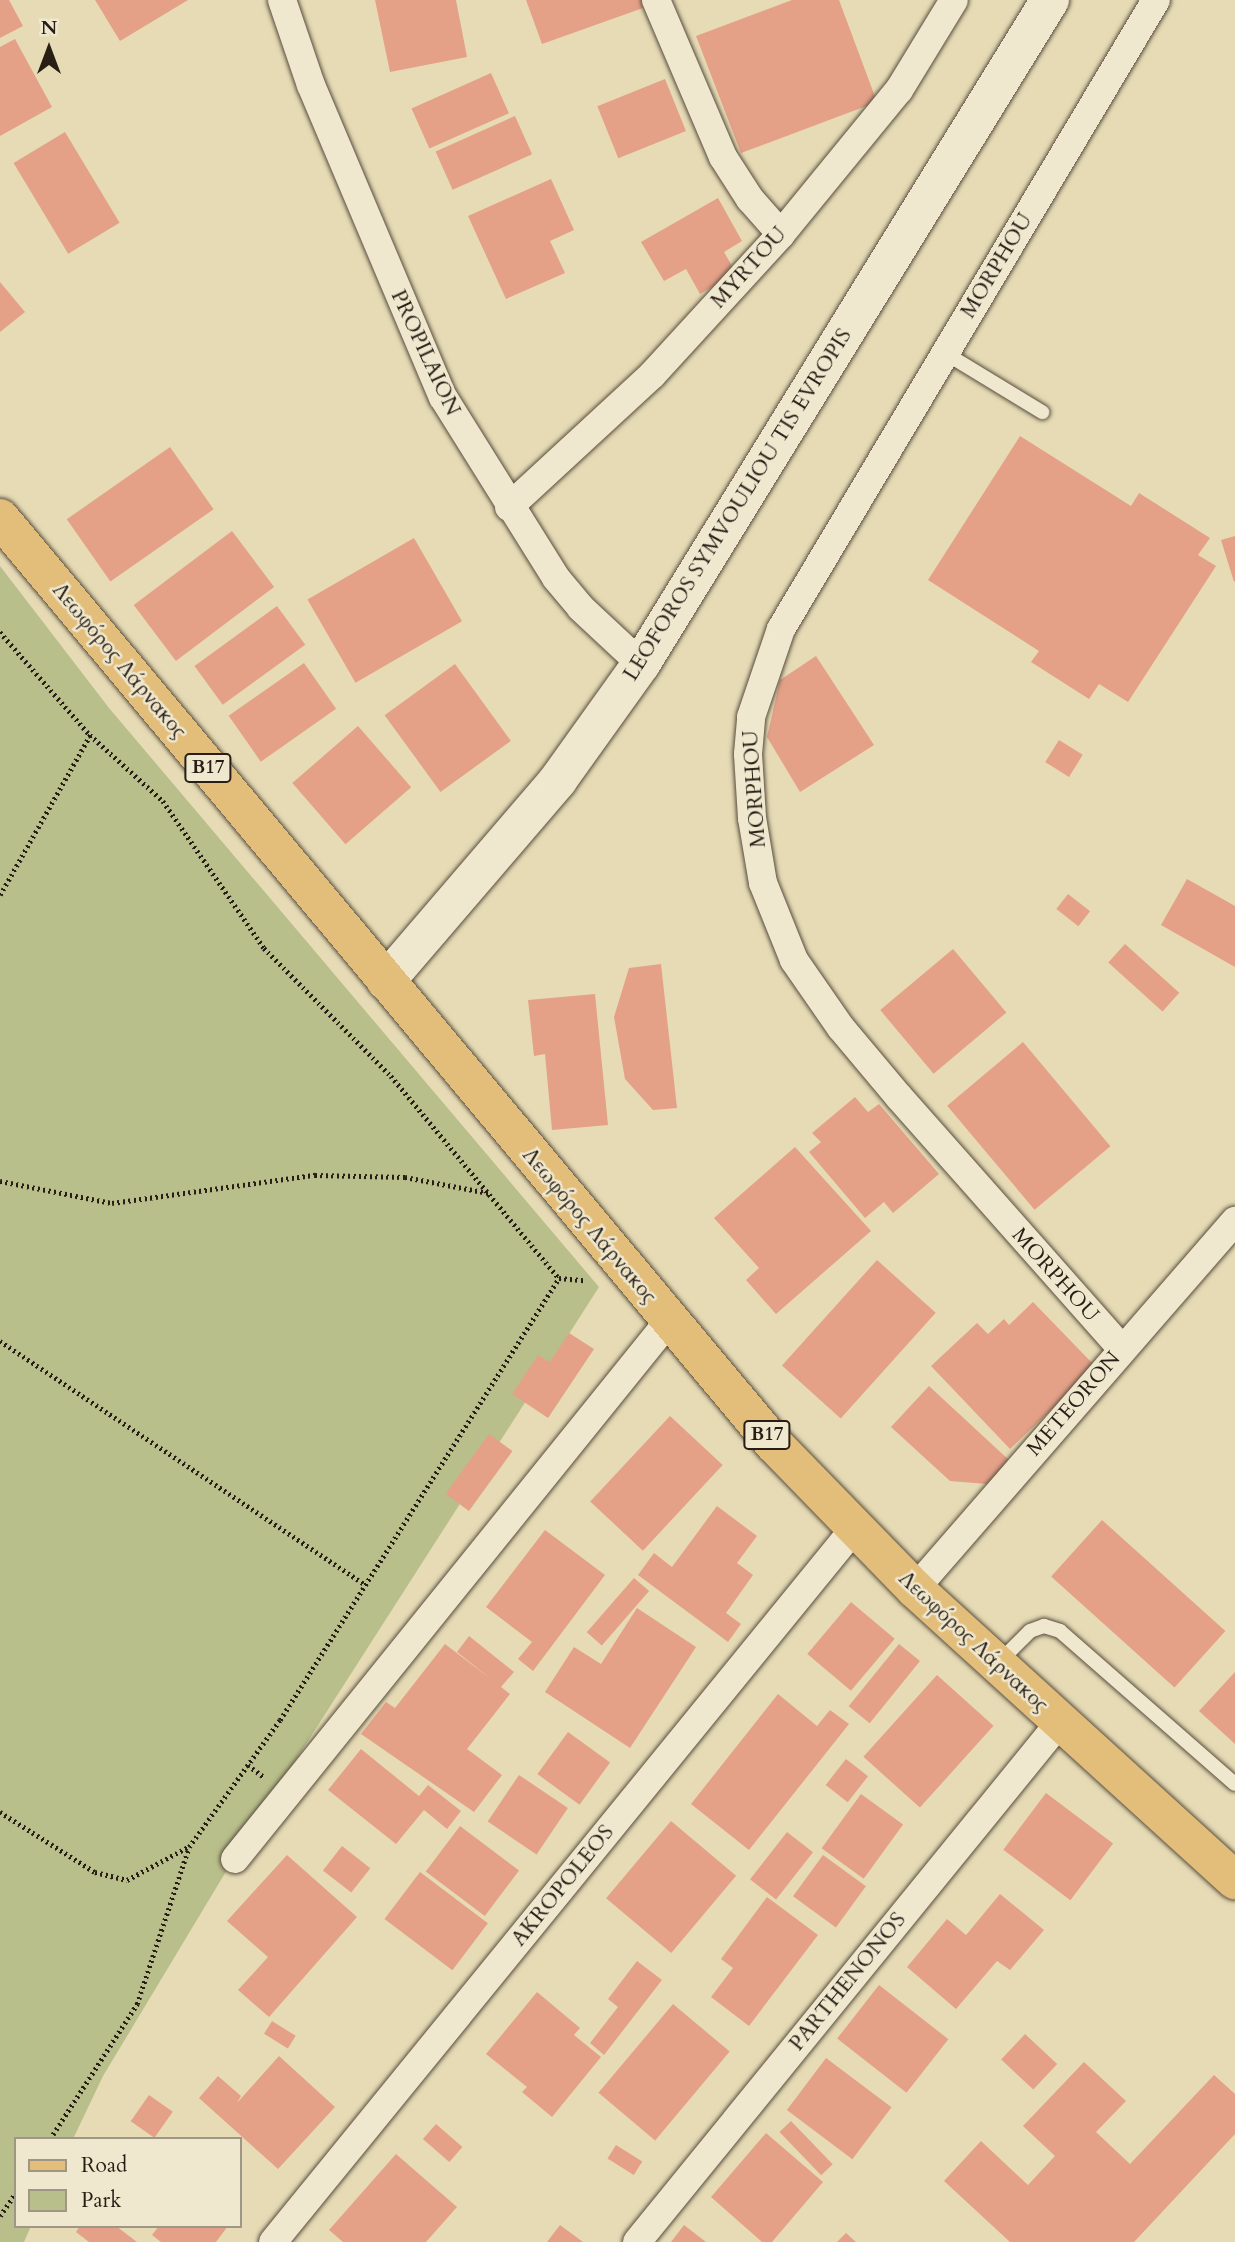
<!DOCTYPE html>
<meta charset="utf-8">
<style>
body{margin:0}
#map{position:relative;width:1235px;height:2242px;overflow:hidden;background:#e6dbb5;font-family:Cardo,serif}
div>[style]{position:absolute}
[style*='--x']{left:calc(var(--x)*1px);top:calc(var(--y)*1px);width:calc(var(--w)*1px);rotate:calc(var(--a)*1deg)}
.green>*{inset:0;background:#b8bf8b}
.building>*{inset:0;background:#e4a188;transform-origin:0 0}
.path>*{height:4.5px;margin-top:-2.25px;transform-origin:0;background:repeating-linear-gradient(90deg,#281e16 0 2px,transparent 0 5.5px)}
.roads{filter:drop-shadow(0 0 2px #584d3e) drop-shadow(0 0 2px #584d3e)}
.lane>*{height:14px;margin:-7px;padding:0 7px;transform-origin:7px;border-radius:7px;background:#efe8cf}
.street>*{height:28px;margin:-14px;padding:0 14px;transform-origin:14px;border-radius:14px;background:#efe8cf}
.secondary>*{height:38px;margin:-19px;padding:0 19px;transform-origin:19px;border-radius:19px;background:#efe8cf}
.primary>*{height:38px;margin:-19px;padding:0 19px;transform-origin:19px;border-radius:19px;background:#e3be7a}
span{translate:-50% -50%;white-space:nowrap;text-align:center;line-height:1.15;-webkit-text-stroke:5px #efe8cf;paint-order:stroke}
.shield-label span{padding:2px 5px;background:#efe8cf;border:2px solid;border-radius:5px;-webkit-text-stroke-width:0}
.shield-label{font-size:19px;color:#281e16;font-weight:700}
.street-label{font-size:21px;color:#281e16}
.legend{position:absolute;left:14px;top:2137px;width:228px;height:91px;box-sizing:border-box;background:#efe8cf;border:2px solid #9f9785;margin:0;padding:9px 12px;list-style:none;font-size:21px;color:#281e16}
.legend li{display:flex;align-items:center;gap:14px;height:35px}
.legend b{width:35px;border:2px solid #9f9785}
.north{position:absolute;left:14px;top:14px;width:70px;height:70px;-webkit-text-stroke:5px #efe8cf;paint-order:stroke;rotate:0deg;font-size:19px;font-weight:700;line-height:28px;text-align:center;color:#281e16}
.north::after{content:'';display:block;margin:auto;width:24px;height:32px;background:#281e16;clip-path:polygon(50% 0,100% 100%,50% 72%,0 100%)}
</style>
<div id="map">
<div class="green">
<div style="clip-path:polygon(0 566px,109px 708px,599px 1287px,254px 1825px,103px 2076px,73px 2139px,16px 2139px,16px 2226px,31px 2226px,24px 2242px,0 2242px)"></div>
</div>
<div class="building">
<div style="clip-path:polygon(0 0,9px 0,23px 26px,0 38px)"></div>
<div style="clip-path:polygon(95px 0,188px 0,120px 41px)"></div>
<div style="clip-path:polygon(375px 0,456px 0,467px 57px,390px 72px)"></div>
<div style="clip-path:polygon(526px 0,641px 0,643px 8px,542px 44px)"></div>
<div style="clip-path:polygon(792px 0,839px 0,877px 102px,741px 153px,696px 36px)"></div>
<div style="clip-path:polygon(15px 39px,52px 107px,0 136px,0 47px)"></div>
<div style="left:491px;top:73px;width:44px;height:87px;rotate:66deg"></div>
<div style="left:665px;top:79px;width:56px;height:73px;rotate:68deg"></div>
<div style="left:515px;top:116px;width:42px;height:87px;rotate:66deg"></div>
<div style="left:65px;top:132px;width:106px;height:60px;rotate:59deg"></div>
<div style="clip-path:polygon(551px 179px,574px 230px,550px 241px,565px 273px,506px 299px,468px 216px)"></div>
<div style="clip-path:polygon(718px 198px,742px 241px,724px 252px,736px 273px,700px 294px,686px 269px,664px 281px,641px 242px)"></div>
<div style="clip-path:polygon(0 282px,25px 312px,0 332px)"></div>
<div style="clip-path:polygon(1020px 436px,1131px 506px,1139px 493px,1210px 538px,1198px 555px,1216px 566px,1128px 702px,1099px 684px,1089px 699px,1031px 662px,1039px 651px,928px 580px)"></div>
<div style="left:170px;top:447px;width:76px;height:126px;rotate:55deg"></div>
<div style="left:232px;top:531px;width:70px;height:123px;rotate:53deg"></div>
<div style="clip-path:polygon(1235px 536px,1235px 581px,1234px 582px,1221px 540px)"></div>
<div style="left:414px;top:538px;width:96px;height:123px;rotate:60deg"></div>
<div style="left:277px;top:606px;width:48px;height:102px;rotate:54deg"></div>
<div style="clip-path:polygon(816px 656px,874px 745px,800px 792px,767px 737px,780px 680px)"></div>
<div style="left:304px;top:663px;width:56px;height:92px;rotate:55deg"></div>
<div style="left:455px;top:664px;width:95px;height:87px;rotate:54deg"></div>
<div style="left:358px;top:726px;width:81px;height:87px;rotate:49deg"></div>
<div style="left:1059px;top:740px;width:28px;height:26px;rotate:32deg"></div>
<div style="clip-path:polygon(1187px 879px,1235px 906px,1235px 967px,1161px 925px)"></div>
<div style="left:1068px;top:894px;width:28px;height:19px;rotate:38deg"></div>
<div style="left:1125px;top:944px;width:73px;height:25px;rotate:42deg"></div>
<div style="left:953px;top:949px;width:83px;height:95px;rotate:50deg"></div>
<div style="clip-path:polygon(661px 964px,677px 1108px,653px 1110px,625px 1079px,614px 1017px,629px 968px)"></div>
<div style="clip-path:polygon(595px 994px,608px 1125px,552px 1130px,545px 1054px,534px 1056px,528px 1000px)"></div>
<div style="left:1023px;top:1042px;width:136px;height:99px;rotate:50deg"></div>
<div style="clip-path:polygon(855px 1097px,868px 1112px,879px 1104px,939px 1174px,893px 1213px,884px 1202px,865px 1218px,809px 1152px,821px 1142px,812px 1133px)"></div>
<div style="clip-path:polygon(795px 1147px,871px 1231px,776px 1314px,746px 1280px,759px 1268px,714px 1218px)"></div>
<div style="left:877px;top:1260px;width:79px;height:142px;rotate:42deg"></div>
<div style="clip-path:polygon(1033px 1302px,1096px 1367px,1010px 1449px,931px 1366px,977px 1323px,988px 1334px,1004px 1319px,1009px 1325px)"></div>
<div style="clip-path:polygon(569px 1333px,594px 1349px,548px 1418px,512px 1394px,538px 1355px,550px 1362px)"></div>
<div style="clip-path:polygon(929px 1386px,1010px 1461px,987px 1484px,950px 1481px,891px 1427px)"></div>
<div style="left:670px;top:1416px;width:72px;height:117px;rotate:43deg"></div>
<div style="left:489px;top:1434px;width:29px;height:74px;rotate:36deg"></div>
<div style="clip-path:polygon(717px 1506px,757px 1536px,737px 1563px,753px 1575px,726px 1613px,741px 1624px,728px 1642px,638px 1575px,654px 1553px,672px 1567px)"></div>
<div style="left:1102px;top:1520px;width:166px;height:76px;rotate:42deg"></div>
<div style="clip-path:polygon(545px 1530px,605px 1575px,533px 1671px,518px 1659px,532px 1642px,486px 1607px)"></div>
<div style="left:634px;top:1578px;width:20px;height:72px;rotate:41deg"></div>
<div style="left:851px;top:1602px;width:57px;height:68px;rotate:40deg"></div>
<div style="clip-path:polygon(637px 1608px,696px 1647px,630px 1748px,545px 1692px,574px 1647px,601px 1664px)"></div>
<div style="clip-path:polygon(469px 1636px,514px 1672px,501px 1687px,510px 1694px,467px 1749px,502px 1775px,474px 1812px,361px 1734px,386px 1702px,395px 1708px,445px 1644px,492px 1680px,457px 1652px)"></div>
<div style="left:899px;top:1644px;width:27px;height:80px;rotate:39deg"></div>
<div style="clip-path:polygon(1235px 1672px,1235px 1744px,1199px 1711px)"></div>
<div style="left:937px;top:1675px;width:76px;height:110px;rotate:42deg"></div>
<div style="clip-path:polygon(778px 1694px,817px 1726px,830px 1710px,849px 1724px,749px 1850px,691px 1804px)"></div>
<div style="left:568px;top:1732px;width:52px;height:52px;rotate:36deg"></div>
<div style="clip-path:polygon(361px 1749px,419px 1796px,428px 1785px,461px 1811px,447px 1829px,424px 1810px,396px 1844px,328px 1790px)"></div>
<div style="left:846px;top:1759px;width:28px;height:33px;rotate:38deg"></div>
<div style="left:519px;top:1775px;width:59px;height:56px;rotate:34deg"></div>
<div style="left:1046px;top:1793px;width:84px;height:71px;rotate:37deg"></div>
<div style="left:861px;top:1794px;width:52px;height:67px;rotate:36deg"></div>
<div style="left:671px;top:1821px;width:85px;height:101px;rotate:40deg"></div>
<div style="left:460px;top:1826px;width:74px;height:57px;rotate:37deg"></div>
<div style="left:787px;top:1832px;width:33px;height:60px;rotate:38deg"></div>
<div style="left:342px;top:1846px;width:36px;height:31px;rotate:38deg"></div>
<div style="clip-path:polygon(287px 1855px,357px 1917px,269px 2017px,238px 1990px,268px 1957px,227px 1921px)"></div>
<div style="left:823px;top:1855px;width:53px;height:51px;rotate:36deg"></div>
<div style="left:420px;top:1872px;width:85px;height:59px;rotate:37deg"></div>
<div style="clip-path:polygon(1000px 1894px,1044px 1930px,1010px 1970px,997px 1961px,956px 2009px,907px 1967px,947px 1919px,966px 1935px)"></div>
<div style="clip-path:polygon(767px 1897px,818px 1935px,749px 2026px,711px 1997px,733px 1968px,721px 1959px)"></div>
<div style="clip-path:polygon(637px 1961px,662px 1980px,604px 2055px,590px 2043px,618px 2007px,608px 1999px)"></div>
<div style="left:879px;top:1985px;width:88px;height:68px;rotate:38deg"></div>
<div style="clip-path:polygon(537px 1992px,580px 2028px,574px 2035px,601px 2057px,552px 2117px,522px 2092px,527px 2087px,486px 2054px)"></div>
<div style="left:673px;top:2004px;width:74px;height:116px;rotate:40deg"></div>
<div style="left:272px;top:2021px;width:28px;height:15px;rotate:32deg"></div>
<div style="left:1025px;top:2034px;width:44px;height:35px;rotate:43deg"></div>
<div style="clip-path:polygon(279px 2056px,335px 2107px,278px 2169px,199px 2098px,218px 2076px,241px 2096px,237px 2103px)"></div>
<div style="left:826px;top:2058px;width:82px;height:65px;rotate:37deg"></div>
<div style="clip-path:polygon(1084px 2062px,1126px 2101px,1096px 2132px,1130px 2164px,1214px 2075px,1235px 2094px,1235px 2134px,1134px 2242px,1010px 2242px,944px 2181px,981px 2141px,1028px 2185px,1055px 2156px,1023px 2126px)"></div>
<div style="left:149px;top:2095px;width:29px;height:32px;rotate:35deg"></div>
<div style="left:791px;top:2121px;width:60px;height:16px;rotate:46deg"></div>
<div style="left:436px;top:2124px;width:35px;height:20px;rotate:41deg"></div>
<div style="clip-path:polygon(766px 2133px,823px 2182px,772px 2242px,762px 2242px,711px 2197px)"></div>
<div style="left:616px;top:2145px;width:31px;height:16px;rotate:32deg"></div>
<div style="clip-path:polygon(396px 2154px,457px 2207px,426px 2242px,343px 2242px,329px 2230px)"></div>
<div style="clip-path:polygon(560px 2225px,583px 2242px,547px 2242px)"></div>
<div style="clip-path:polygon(684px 2225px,706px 2242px,671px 2242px)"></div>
<div style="clip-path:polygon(80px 2226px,116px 2226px,137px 2242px,89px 2242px,76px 2232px)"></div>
<div style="clip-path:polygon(159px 2226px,228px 2226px,216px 2242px,161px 2242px,152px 2235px)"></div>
<div style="clip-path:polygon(846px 2233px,856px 2242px,837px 2242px)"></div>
</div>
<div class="path">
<div style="--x:0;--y:632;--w:137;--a:48.9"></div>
<div style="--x:90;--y:735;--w:98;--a:42.1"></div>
<div style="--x:163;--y:801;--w:178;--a:55.5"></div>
<div style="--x:264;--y:948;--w:180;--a:45.2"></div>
<div style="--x:391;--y:1076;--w:263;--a:50.3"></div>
<div style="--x:559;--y:1278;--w:25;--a:5"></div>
<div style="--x:0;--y:895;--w:184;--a:-60.6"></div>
<div style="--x:0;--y:1181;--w:114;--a:11.1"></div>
<div style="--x:112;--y:1203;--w:205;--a:-7.9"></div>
<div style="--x:315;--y:1175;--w:90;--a:1.3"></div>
<div style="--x:405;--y:1177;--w:85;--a:10.9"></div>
<div style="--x:0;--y:1341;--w:438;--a:33.7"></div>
<div style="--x:248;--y:1765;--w:20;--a:37"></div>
<div style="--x:0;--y:1812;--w:112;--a:32.3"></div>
<div style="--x:95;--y:1872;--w:33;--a:14"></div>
<div style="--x:127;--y:1880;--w:69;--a:-28.4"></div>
<div style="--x:50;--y:2139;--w:161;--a:-57.2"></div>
<div style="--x:137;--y:2004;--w:165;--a:-71.7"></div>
<div style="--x:189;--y:1847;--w:156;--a:-54.4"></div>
<div style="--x:280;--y:1720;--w:523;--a:-57.74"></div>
<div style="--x:0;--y:2216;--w:29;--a:-56"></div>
</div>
<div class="roads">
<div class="lane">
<div style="--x:945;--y:353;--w:114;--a:31.3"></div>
<div style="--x:998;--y:1663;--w:45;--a:-45"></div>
<div style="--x:1030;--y:1631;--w:15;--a:-20"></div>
<div style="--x:1044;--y:1626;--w:17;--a:17"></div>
<div style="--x:1060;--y:1631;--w:232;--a:41.2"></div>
</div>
<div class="street">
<div style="--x:282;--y:0;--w:90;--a:71.2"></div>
<div style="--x:311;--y:85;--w:339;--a:67.1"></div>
<div style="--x:443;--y:397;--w:213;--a:58"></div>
<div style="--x:556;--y:578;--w:39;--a:50"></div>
<div style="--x:581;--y:608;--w:82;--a:43"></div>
<div style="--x:656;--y:0;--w:171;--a:66.9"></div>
<div style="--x:723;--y:157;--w:50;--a:57.3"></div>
<div style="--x:750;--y:199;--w:47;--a:48.5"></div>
<div style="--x:509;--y:507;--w:195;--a:-42.7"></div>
<div style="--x:652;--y:375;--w:191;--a:-47.5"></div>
<div style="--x:781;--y:234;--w:186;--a:-50.7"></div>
<div style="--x:899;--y:90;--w:105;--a:-58.6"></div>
<div style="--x:1122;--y:1349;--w:337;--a:-131.5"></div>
<div style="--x:899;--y:1097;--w:90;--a:-130"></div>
<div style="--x:841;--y:1028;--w:83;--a:-124.7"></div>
<div style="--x:794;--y:960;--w:83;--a:-111.9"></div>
<div style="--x:763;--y:883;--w:66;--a:-99.6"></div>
<div style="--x:752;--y:818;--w:64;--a:-93.6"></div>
<div style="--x:748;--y:754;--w:37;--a:-85"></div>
<div style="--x:751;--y:717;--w:93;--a:-71.2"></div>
<div style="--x:781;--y:629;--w:732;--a:-59.2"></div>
<div style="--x:915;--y:1589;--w:488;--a:-49"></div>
<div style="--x:235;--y:1859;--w:690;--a:-51.12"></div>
<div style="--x:273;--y:2242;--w:918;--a:-50.83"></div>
<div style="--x:637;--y:2242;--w:670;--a:-50.87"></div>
</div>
<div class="secondary">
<div style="--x:386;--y:981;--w:265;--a:-49.4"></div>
<div style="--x:558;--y:780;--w:143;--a:-54.4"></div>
<div style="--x:641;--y:664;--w:780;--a:-58.37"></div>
</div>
<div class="primary">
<div style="--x:0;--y:518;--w:1207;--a:50.11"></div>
<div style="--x:774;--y:1444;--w:202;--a:45.8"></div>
<div style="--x:915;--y:1589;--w:433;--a:42.3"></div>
</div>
</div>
<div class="shield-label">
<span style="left:208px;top:768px">B17</span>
<span style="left:767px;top:1435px">B17</span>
</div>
<div class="street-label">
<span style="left:997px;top:266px;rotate:-59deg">MORPHOU</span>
<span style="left:749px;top:268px;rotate:-48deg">MYRTOU</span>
<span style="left:425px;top:353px;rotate:65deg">PROPILAION</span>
<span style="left:738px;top:505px;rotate:-58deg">LEOFOROS SYMVOULIOU TIS EVROPIS</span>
<span style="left:119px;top:661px;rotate:50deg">Λεωφόρος Λάρνακος</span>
<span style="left:755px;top:789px;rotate:-94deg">MORPHOU</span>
<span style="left:589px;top:1226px;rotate:50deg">Λεωφόρος Λάρνακος</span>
<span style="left:1055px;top:1275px;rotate:48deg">MORPHOU</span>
<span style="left:1074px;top:1404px;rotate:-49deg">METEORON</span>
<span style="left:973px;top:1642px;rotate:43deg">Λεωφόρος Λάρνακος</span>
<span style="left:563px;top:1886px;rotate:-51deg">AKROPOLEOS</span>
<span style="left:848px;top:1982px;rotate:-51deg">PARTHENONOS</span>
</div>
<ul class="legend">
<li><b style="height:9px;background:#e3be7a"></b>Road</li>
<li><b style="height:19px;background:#b8bf8b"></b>Park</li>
</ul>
<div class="north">N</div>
</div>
